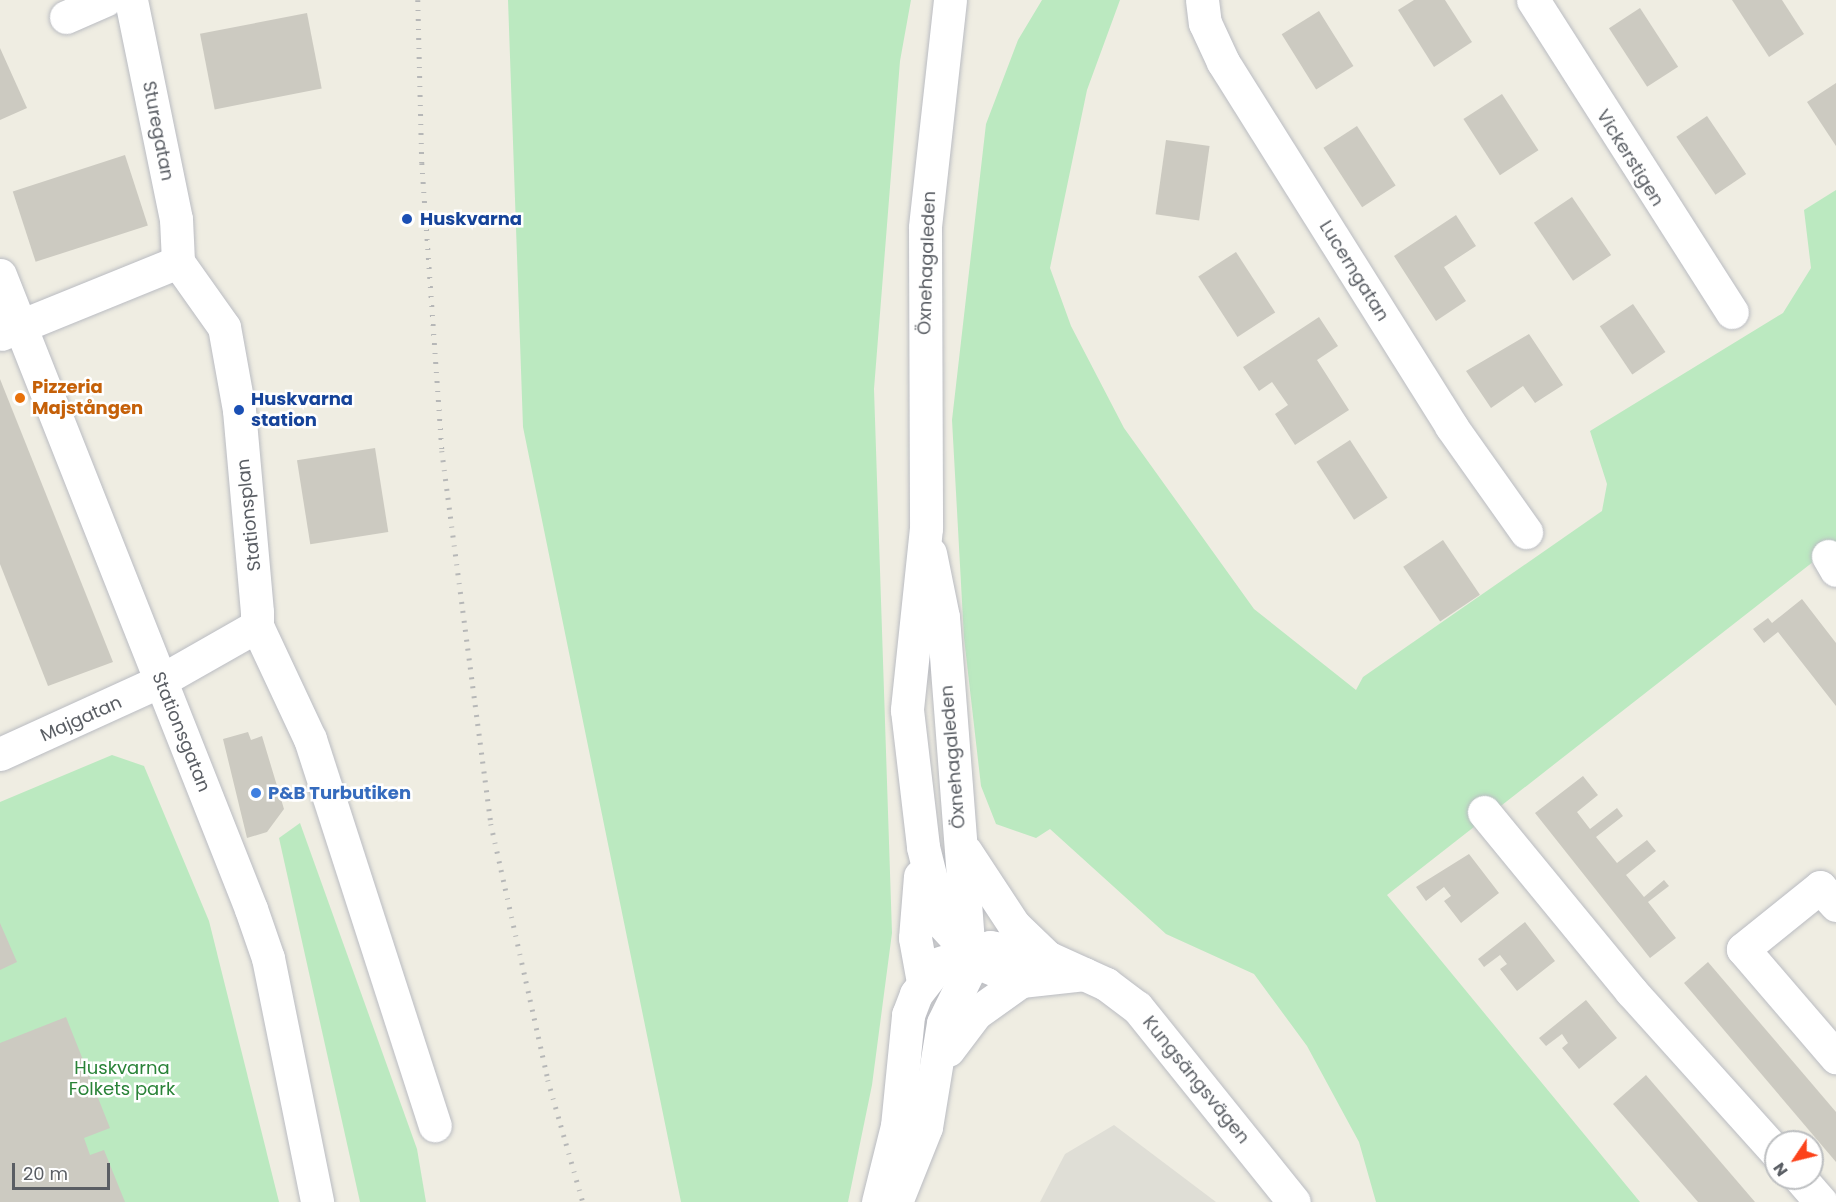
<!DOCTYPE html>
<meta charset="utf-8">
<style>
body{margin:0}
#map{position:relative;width:1836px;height:1202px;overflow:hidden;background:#efede2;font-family:Poppins,sans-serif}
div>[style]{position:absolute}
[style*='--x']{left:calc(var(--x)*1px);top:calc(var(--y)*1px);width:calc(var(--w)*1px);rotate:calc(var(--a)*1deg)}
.industrial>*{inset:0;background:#dfded6}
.green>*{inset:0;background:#bbe9c0}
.building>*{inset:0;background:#cccac1;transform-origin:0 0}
.roads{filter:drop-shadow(0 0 2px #babcc2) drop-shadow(0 0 2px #babcc2)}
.minor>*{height:33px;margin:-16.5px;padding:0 16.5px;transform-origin:16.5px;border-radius:16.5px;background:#fff}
.rail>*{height:4.5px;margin-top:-2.25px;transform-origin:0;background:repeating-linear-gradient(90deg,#b6b7b7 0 1.5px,transparent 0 9.5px)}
.dots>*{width:16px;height:16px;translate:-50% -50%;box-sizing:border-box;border:3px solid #fff;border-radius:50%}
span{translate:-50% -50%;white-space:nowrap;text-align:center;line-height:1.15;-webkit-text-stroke:5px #fff;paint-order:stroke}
.street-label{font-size:18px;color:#5a5e64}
.transit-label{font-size:18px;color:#164399;font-weight:700}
.left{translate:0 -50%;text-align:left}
.food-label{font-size:18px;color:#c56008;font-weight:700}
.shop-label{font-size:18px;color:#366cbe;font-weight:700}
.park-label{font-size:18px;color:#2a8338}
.north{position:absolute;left:1764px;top:1130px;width:60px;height:60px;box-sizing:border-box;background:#fff;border:2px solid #bdbfc1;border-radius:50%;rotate:235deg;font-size:16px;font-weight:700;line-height:24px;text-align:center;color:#5a5e64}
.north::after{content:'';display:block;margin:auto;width:21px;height:27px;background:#fc431b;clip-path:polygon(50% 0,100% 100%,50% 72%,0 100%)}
.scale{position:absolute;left:12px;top:1163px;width:98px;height:27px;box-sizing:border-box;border:3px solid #5a5e64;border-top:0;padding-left:8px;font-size:18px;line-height:21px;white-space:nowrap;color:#5a5e64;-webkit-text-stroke:4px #fff;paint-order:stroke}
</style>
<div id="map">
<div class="industrial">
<div style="clip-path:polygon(1114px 1125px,1216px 1202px,1040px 1202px,1065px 1154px)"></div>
</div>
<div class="green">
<div style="clip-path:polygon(508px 0,911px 0,900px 61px,874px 389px,892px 933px,872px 1085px,848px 1202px,681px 1202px,523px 427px)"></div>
<div style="clip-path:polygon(1042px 0,1120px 0,1087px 90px,1050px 268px,1071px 326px,1124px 428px,1254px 609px,1356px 690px,1363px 677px,1602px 511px,1607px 484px,1590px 431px,1783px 313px,1811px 268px,1804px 210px,1836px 190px,1836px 544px,1387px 895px,1640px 1202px,1376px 1202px,1359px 1142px,1307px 1046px,1254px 974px,1166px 934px,1050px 829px,1036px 838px,996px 824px,981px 786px,964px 638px,952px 420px,986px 124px,1018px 40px)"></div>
<div style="clip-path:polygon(112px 755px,144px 766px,209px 921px,279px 1202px,0 1202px,0 802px)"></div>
<div style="clip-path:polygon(300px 823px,417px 1149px,426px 1202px,360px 1202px,279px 838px)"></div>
</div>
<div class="building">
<div style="clip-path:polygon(1414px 0,1445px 0,1472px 42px,1434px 67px,1398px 10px)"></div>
<div style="clip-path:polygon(1732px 0,1782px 0,1804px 34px,1769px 57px)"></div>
<div style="left:1640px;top:8px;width:70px;height:37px;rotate:57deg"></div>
<div style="left:1319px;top:11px;width:65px;height:44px;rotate:58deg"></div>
<div style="left:307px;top:13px;width:77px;height:109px;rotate:79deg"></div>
<div style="clip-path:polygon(0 48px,27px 108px,0 120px)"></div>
<div style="clip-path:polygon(1836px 83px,1836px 146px,1807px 102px)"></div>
<div style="left:1502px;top:94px;width:67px;height:46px;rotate:57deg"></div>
<div style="left:1707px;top:116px;width:70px;height:37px;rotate:56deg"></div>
<div style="left:1357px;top:126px;width:71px;height:40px;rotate:57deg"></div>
<div style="left:1166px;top:140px;width:44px;height:75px;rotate:8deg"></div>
<div style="left:125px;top:155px;width:74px;height:118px;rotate:72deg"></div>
<div style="left:1572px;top:197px;width:70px;height:46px;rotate:56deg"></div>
<div style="clip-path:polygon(1456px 215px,1476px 246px,1444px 267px,1466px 301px,1436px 321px,1394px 256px)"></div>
<div style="left:1236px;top:252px;width:72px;height:45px;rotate:57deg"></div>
<div style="left:1633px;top:304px;width:58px;height:40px;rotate:56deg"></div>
<div style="clip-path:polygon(1319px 317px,1338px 346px,1317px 360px,1349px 410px,1295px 445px,1275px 414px,1288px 405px,1272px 382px,1259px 391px,1243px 367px)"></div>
<div style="clip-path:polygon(1529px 334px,1563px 385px,1535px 403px,1523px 386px,1491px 408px,1466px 371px)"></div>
<div style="clip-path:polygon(0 379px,113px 662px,48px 686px,0 564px)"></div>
<div style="left:1350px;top:440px;width:69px;height:40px;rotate:57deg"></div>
<div style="left:375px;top:448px;width:85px;height:79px;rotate:81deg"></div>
<div style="left:1443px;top:540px;width:66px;height:48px;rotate:56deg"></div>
<div style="clip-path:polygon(1802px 599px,1836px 643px,1836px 706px,1778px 632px,1764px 643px,1753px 629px,1768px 618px,1772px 623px)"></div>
<div style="clip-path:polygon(248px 732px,251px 740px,262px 736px,284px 809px,267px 832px,247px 838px,223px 739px)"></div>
<div style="clip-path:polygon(1583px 776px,1598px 795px,1577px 812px,1590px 829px,1617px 808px,1623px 816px,1596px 837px,1617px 863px,1647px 840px,1656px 851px,1626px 875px,1644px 897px,1664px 880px,1669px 886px,1648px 902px,1676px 938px,1650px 958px,1535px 813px)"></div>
<div style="clip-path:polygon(1469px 854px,1499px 893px,1461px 923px,1444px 901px,1451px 896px,1444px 887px,1426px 901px,1416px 887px)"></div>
<div style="clip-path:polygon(1525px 922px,1555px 961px,1517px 991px,1500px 969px,1507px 964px,1500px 955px,1484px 967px,1478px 959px)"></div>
<div style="clip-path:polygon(0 923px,17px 962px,0 970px)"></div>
<div style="clip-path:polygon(1708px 962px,1836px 1112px,1836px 1162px,1684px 983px)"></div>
<div style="clip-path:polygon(1586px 1000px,1617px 1038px,1579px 1069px,1562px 1048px,1568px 1043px,1562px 1034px,1546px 1046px,1539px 1038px)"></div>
<div style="clip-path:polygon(66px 1017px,110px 1128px,84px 1138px,90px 1155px,104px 1150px,125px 1202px,0 1202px,0 1043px)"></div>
<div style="clip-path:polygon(1646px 1075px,1755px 1202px,1698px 1202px,1613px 1104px)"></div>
</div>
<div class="roads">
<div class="minor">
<div style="--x:131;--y:0;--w:224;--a:78.4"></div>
<div style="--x:176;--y:219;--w:43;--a:87.3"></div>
<div style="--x:950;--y:0;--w:229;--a:96.3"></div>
<div style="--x:925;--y:228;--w:300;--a:89.8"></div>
<div style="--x:926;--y:528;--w:183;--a:96"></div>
<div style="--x:907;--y:710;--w:138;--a:83.3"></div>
<div style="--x:923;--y:847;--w:78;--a:76"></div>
<div style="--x:942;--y:923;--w:54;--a:47.2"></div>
<div style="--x:979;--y:963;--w:46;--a:23.2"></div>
<div style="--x:1021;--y:981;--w:64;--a:-6.2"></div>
<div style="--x:1202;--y:0;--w:23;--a:83"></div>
<div style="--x:1205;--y:23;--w:43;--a:65.2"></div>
<div style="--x:1223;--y:62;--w:430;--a:57.9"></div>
<div style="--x:1451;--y:426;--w:130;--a:54.7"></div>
<div style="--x:1533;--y:0;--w:370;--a:57.5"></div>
<div style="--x:66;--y:17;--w:43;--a:-23.6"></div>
<div style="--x:0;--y:275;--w:682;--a:68.4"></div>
<div style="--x:251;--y:909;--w:52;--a:70.9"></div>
<div style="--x:268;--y:958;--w:249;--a:78.6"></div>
<div style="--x:1828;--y:556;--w:16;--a:60"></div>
<div style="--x:257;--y:626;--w:125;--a:64.9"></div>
<div style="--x:310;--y:739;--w:406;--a:72.1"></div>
<div style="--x:0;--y:754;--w:176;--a:-24.5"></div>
<div style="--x:160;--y:681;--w:112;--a:-29.6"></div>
<div style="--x:257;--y:626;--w:14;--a:-90"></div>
<div style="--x:257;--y:612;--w:203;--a:-95.1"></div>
<div style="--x:239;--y:410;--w:84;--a:-100.2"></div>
<div style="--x:224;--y:327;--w:80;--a:-125.3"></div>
<div style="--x:178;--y:262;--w:191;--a:157.9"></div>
<div style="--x:1484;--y:812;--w:232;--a:50.6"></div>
<div style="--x:1631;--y:991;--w:217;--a:48"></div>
<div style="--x:966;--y:852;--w:87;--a:56.7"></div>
<div style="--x:1014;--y:925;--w:47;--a:44.1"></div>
<div style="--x:920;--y:876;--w:62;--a:94.6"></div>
<div style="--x:915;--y:938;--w:45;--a:79.7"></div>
<div style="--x:1836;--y:905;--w:24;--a:-132"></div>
<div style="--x:1820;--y:887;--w:99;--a:141.2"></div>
<div style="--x:1743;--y:949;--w:143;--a:49.3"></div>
<div style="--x:948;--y:1050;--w:46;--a:-52.9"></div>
<div style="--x:976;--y:1013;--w:55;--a:-35.4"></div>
<div style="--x:1800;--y:1178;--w:32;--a:49"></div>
<div style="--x:878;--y:1202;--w:78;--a:-76"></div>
<div style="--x:897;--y:1126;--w:112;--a:-84.3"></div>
<div style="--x:908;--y:1015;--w:22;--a:-69"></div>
<div style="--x:916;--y:994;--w:39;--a:-52"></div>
<div style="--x:940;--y:963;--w:52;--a:-17.7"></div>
<div style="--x:990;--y:947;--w:60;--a:10.6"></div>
<div style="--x:1049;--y:958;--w:63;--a:24.5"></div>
<div style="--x:1106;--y:984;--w:39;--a:37"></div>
<div style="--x:1137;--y:1007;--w:250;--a:51.2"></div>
<div style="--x:896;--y:1202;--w:81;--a:-68.2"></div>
<div style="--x:926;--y:1127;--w:105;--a:-80.7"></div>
<div style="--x:943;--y:1023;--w:61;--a:-63.9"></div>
<div style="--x:970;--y:968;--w:352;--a:-94.4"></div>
<div style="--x:943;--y:617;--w:65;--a:-101.5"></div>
</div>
</div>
<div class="rail">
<div style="--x:418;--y:0;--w:163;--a:88.6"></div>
<div style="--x:422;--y:163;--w:289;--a:86"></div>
<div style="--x:442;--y:451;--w:376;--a:82.5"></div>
<div style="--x:491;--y:824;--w:262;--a:77.4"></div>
<div style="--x:548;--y:1080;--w:127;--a:74"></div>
</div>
<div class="dots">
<div style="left:407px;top:219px;background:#1a4fb4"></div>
<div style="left:20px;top:398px;background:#e8710a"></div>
<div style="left:239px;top:410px;background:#1a4fb4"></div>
<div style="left:256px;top:793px;background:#3f7fe0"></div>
</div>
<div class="street-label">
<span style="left:158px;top:131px;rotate:79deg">Sturegatan</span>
<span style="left:1630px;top:158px;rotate:58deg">Vickerstigen</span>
<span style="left:927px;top:263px;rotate:-88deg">Öxnehagaleden</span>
<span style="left:1354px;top:271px;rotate:58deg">Lucerngatan</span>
<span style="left:249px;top:515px;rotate:-96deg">Stationsplan</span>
<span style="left:81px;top:719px;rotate:-24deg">Majgatan</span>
<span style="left:181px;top:732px;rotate:68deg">Stationsgatan</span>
<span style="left:953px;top:757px;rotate:-95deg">Öxnehagaleden</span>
<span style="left:1196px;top:1080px;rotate:51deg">Kungsängsvägen</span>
</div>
<div class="transit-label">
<span class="left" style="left:420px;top:219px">Huskvarna</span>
<span class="left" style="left:251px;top:410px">Huskvarna<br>station</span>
</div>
<div class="food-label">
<span class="left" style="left:32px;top:398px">Pizzeria<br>Majstången</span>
</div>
<div class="shop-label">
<span class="left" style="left:268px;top:793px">P&amp;B Turbutiken</span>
</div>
<div class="park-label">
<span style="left:122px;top:1079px">Huskvarna<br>Folkets park</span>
</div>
<div class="north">N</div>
<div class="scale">20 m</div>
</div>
